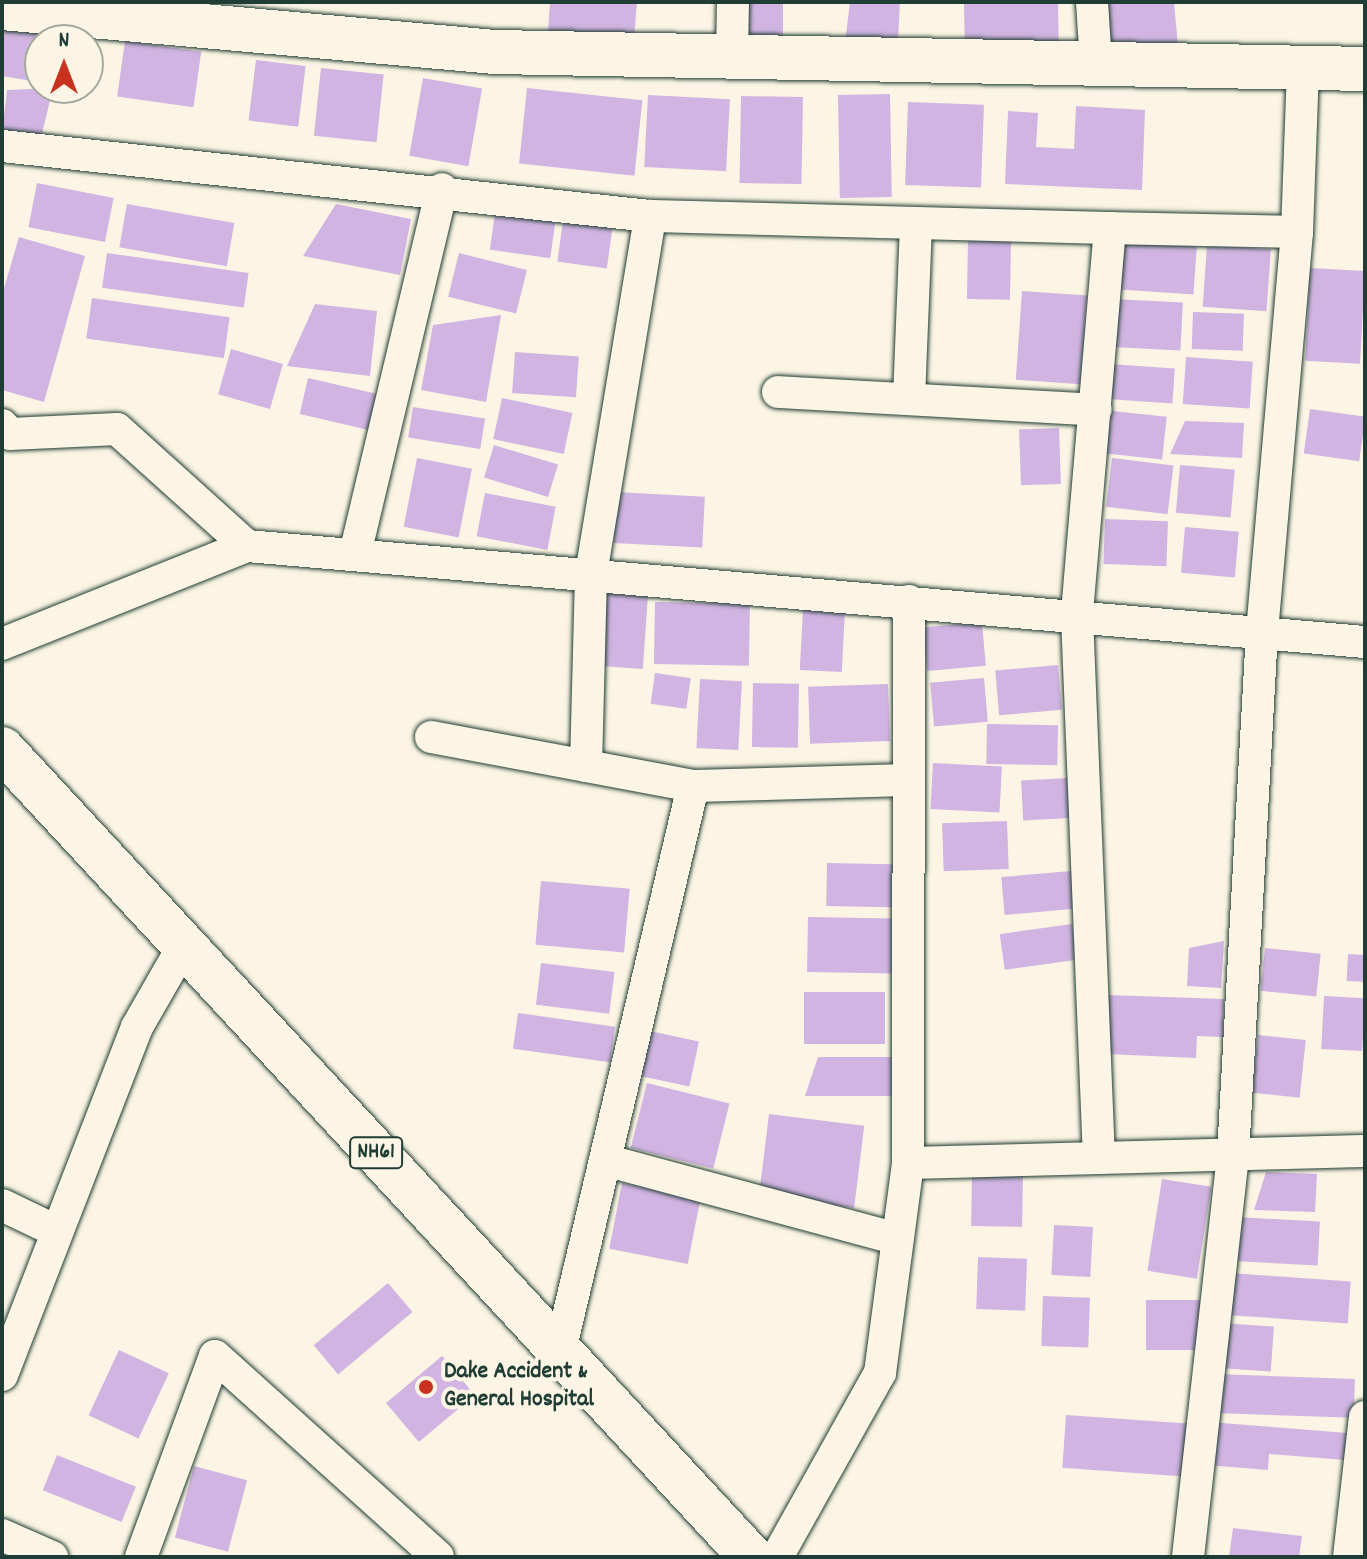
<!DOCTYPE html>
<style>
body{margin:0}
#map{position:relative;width:1367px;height:1559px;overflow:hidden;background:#fcf5e5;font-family:Dekko,sans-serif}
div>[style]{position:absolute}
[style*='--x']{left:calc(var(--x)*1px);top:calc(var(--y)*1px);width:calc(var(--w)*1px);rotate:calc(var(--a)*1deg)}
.building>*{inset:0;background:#d1b4e1;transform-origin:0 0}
.roads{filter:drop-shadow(0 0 2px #1f3d34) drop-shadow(0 0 2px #1f3d34)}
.street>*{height:32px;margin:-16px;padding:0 16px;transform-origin:16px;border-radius:16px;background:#fcf5e5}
.secondary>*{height:44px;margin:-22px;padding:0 22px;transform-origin:22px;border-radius:22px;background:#fcf5e5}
.primary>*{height:44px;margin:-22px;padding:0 22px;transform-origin:22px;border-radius:22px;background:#fcf5e5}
.dots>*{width:22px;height:22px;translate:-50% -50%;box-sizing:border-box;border:4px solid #fcf5e5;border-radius:50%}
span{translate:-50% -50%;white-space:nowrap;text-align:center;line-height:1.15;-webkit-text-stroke:8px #fcf5e5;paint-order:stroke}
.shield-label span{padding:2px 6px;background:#fcf5e5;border:2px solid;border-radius:6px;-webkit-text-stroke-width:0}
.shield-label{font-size:22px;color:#1f3d34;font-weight:700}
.poi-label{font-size:24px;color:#1f3d34;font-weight:700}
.left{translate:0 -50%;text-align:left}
.frame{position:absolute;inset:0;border:4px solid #1f3d34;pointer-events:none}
.north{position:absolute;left:24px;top:24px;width:80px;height:80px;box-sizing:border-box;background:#fcf5e5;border:2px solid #a4ab9e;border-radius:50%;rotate:0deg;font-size:22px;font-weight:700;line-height:32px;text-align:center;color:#1f3d34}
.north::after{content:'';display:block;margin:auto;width:28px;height:36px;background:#c8321e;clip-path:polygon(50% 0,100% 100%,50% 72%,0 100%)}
</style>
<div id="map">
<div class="building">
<div style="clip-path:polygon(550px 2px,637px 2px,634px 39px,548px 32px)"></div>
<div style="left:747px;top:2px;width:36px;height:38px"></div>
<div style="clip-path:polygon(850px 2px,900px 2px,898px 40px,845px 43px)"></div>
<div style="left:1058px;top:2px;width:51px;height:94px;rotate:89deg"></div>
<div style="clip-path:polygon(1102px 2px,1174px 2px,1178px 46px,1107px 53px)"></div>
<div style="left:5px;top:26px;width:40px;height:50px;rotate:9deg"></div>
<div style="left:125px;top:41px;width:77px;height:56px;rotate:8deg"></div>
<div style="left:256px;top:60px;width:50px;height:61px;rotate:7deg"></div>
<div style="left:321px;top:68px;width:63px;height:68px;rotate:6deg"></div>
<div style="left:423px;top:78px;width:60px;height:79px;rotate:10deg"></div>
<div style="clip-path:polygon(53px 88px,40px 142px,2px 133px,7px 90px)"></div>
<div style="left:527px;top:88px;width:116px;height:76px;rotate:6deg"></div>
<div style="left:890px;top:94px;width:103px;height:52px;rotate:89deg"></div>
<div style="left:648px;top:95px;width:82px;height:72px;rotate:3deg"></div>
<div style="left:741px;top:96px;width:62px;height:87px;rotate:1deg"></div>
<div style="left:908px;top:102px;width:76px;height:83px;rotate:2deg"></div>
<div style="clip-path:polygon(1076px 106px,1145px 110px,1142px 190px,1005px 184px,1008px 111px,1038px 113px,1036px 147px,1074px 149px)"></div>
<div style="left:37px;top:183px;width:78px;height:45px;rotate:11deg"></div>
<div style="left:127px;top:204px;width:109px;height:44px;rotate:10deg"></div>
<div style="clip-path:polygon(336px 204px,411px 219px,400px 275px,303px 256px)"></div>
<div style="left:495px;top:213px;width:61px;height:37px;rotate:8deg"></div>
<div style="left:563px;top:221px;width:50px;height:41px;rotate:8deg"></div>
<div style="clip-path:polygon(19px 237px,85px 256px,44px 402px,2px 390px,2px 295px)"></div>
<div style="left:968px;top:240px;width:43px;height:59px;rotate:1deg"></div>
<div style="left:1116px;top:241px;width:81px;height:48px;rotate:4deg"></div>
<div style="left:1207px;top:245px;width:64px;height:62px;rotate:4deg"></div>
<div style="left:107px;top:253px;width:143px;height:35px;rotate:8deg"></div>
<div style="left:459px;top:253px;width:70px;height:45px;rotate:14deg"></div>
<div style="left:1310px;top:268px;width:55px;height:93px;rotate:3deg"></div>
<div style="left:1022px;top:291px;width:65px;height:89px;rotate:4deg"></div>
<div style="left:92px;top:298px;width:139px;height:41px;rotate:8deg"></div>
<div style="left:1114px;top:299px;width:69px;height:48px;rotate:3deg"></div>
<div style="clip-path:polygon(315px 304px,377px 311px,370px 376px,287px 366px)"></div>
<div style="left:1193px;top:312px;width:51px;height:37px;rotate:2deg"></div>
<div style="clip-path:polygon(501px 315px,486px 402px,421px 390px,433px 325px)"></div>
<div style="left:231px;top:349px;width:54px;height:47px;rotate:16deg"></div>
<div style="left:515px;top:352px;width:64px;height:41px;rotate:4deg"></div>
<div style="left:1186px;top:357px;width:67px;height:47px;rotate:4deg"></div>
<div style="left:1110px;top:364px;width:65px;height:35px;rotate:4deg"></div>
<div style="left:308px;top:378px;width:70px;height:37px;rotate:13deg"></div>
<div style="left:502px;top:398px;width:72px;height:42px;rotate:12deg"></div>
<div style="left:413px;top:407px;width:73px;height:31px;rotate:9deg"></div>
<div style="left:1310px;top:409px;width:56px;height:45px;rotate:8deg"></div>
<div style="left:1103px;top:410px;width:64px;height:43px;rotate:6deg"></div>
<div style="clip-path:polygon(1185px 421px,1244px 423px,1242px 458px,1170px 454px)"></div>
<div style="left:1059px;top:428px;width:56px;height:40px;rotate:88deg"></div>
<div style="left:494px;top:445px;width:67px;height:34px;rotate:17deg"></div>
<div style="left:417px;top:458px;width:56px;height:70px;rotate:11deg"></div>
<div style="left:1112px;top:458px;width:62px;height:49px;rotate:7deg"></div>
<div style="left:1180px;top:465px;width:55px;height:48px;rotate:5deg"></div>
<div style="left:616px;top:492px;width:89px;height:51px;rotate:3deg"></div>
<div style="left:485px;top:493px;width:72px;height:44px;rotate:11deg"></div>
<div style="left:1105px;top:519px;width:63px;height:45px;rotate:2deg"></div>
<div style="left:1185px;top:527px;width:54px;height:46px;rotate:5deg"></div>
<div style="left:603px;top:593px;width:45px;height:73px;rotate:4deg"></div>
<div style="left:655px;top:602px;width:95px;height:62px;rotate:1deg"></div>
<div style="left:803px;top:609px;width:42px;height:61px;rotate:3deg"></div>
<div style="left:982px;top:622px;width:44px;height:59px;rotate:85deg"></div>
<div style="left:1058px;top:665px;width:45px;height:63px;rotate:85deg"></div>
<div style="left:655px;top:673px;width:36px;height:31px;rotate:8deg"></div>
<div style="left:984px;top:678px;width:44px;height:54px;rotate:85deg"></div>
<div style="left:700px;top:679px;width:42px;height:69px;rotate:3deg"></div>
<div style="left:753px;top:683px;width:46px;height:64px;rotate:1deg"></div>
<div style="left:888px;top:684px;width:57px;height:80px;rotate:88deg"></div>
<div style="left:987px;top:724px;width:71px;height:40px;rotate:1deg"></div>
<div style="left:933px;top:763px;width:69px;height:46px;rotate:3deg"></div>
<div style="left:1068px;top:778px;width:40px;height:47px;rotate:87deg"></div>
<div style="left:1007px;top:821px;width:48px;height:65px;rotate:88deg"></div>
<div style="left:827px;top:863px;width:66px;height:43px;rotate:1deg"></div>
<div style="left:1071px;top:871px;width:38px;height:70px;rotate:85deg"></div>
<div style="left:541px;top:881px;width:89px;height:64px;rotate:5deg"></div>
<div style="left:808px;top:917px;width:86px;height:55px;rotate:1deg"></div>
<div style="left:1072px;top:924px;width:36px;height:73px;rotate:82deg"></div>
<div style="clip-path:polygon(1224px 941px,1221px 988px,1187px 986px,1189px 948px)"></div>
<div style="left:1265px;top:948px;width:56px;height:43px;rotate:6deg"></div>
<div style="left:1348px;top:954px;width:17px;height:27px;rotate:3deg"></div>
<div style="left:541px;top:963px;width:74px;height:42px;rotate:7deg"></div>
<div style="left:804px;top:992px;width:81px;height:52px"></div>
<div style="clip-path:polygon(1108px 995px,1224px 999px,1223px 1037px,1197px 1036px,1196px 1058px,1106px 1054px)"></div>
<div style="left:1324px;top:996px;width:41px;height:53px;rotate:3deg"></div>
<div style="left:518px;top:1013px;width:98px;height:36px;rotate:8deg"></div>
<div style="left:650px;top:1031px;width:50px;height:46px;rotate:12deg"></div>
<div style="left:1258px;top:1035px;width:48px;height:58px;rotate:6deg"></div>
<div style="clip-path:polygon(818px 1057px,892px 1057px,892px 1096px,805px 1096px)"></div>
<div style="left:647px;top:1083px;width:85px;height:67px;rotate:14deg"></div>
<div style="left:769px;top:1114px;width:96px;height:83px;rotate:7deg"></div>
<div style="clip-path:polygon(1266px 1172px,1317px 1174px,1315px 1212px,1254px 1210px)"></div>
<div style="left:972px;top:1174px;width:51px;height:52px;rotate:1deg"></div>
<div style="left:1162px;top:1179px;width:50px;height:93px;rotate:9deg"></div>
<div style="left:622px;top:1183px;width:80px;height:67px;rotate:11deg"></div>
<div style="left:1235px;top:1217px;width:85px;height:44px;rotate:3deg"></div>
<div style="left:1054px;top:1225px;width:39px;height:50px;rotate:3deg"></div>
<div style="left:978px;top:1257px;width:49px;height:52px;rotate:2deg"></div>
<div style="left:1229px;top:1273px;width:122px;height:42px;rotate:4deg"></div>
<div style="left:388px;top:1283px;width:38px;height:97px;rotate:50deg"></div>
<div style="left:1043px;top:1296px;width:47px;height:50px;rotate:2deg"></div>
<div style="left:1200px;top:1300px;width:50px;height:54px;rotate:90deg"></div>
<div style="left:1222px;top:1323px;width:52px;height:45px;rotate:4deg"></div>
<div style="left:119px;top:1350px;width:55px;height:72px;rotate:25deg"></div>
<div style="left:442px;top:1356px;width:51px;height:73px;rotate:50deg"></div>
<div style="left:1215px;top:1374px;width:140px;height:39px;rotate:2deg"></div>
<div style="left:1066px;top:1415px;width:122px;height:53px;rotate:4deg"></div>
<div style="clip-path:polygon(1210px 1422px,1347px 1433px,1345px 1460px,1269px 1454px,1268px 1470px,1206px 1465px)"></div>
<div style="left:57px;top:1455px;width:85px;height:38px;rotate:22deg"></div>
<div style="left:194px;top:1466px;width:55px;height:74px;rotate:15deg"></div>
<div style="clip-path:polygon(1233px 1528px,1302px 1536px,1299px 1557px,1229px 1557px)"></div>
</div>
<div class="roads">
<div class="street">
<div style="--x:1092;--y:2;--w:62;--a:86.3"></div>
<div style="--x:732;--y:57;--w:55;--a:-89"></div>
<div style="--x:2;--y:146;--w:652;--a:6.17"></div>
<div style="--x:1110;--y:228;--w:187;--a:1.2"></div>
<div style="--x:778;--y:392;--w:318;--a:3.2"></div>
<div style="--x:909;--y:399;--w:176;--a:-87.7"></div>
<div style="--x:2;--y:425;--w:12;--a:48"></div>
<div style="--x:10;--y:434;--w:107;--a:-2.7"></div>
<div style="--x:117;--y:429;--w:175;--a:42"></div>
<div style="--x:355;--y:554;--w:375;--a:-76.6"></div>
<div style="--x:909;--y:601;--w:562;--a:90.1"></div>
<div style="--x:908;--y:1163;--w:457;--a:-1.5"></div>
<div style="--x:2;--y:644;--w:264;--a:-21.8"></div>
<div style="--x:247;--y:546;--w:1122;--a:4.91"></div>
<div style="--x:431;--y:737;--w:267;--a:10.6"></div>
<div style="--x:586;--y:766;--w:192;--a:-88.5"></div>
<div style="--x:591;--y:574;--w:363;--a:-80.6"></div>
<div style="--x:650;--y:216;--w:460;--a:1.5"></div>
<div style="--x:1110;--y:228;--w:389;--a:94.9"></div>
<div style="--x:1077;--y:616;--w:542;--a:87.68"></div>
<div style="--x:605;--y:1160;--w:303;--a:15.1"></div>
<div style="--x:2;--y:1205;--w:58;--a:25.7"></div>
<div style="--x:560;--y:1351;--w:580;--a:-76.75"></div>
<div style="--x:693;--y:786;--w:216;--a:-1.6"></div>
<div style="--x:2;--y:1375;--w:373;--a:-68.8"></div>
<div style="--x:137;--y:1027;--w:95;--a:-60.2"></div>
<div style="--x:2;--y:1535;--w:55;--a:23.7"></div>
<div style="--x:141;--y:1557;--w:214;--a:-69.8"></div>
<div style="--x:215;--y:1356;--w:300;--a:42"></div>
<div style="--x:777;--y:1557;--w:211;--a:-60.8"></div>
<div style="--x:880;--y:1373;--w:212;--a:-82.4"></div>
<div style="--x:1188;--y:1557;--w:405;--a:-83.6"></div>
<div style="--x:1233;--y:1155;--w:524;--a:-86.83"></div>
<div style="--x:1262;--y:632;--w:402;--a:-85"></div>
<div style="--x:1297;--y:232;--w:164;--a:-87.9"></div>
<div style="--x:1349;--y:1557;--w:141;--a:-83.5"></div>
</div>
<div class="secondary">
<div style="--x:2;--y:8;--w:496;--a:5.1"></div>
<div style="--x:496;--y:52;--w:869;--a:1.12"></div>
</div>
<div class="primary">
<div style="--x:2;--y:749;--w:1102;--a:47.17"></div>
</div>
</div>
<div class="dots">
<div style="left:426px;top:1387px;background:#c8321e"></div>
</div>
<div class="shield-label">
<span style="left:376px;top:1153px">NH61</span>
</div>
<div class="poi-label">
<span class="left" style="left:444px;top:1387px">Dake Accident &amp;<br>General Hospital</span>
</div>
<div class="frame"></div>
<div class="north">N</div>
</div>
